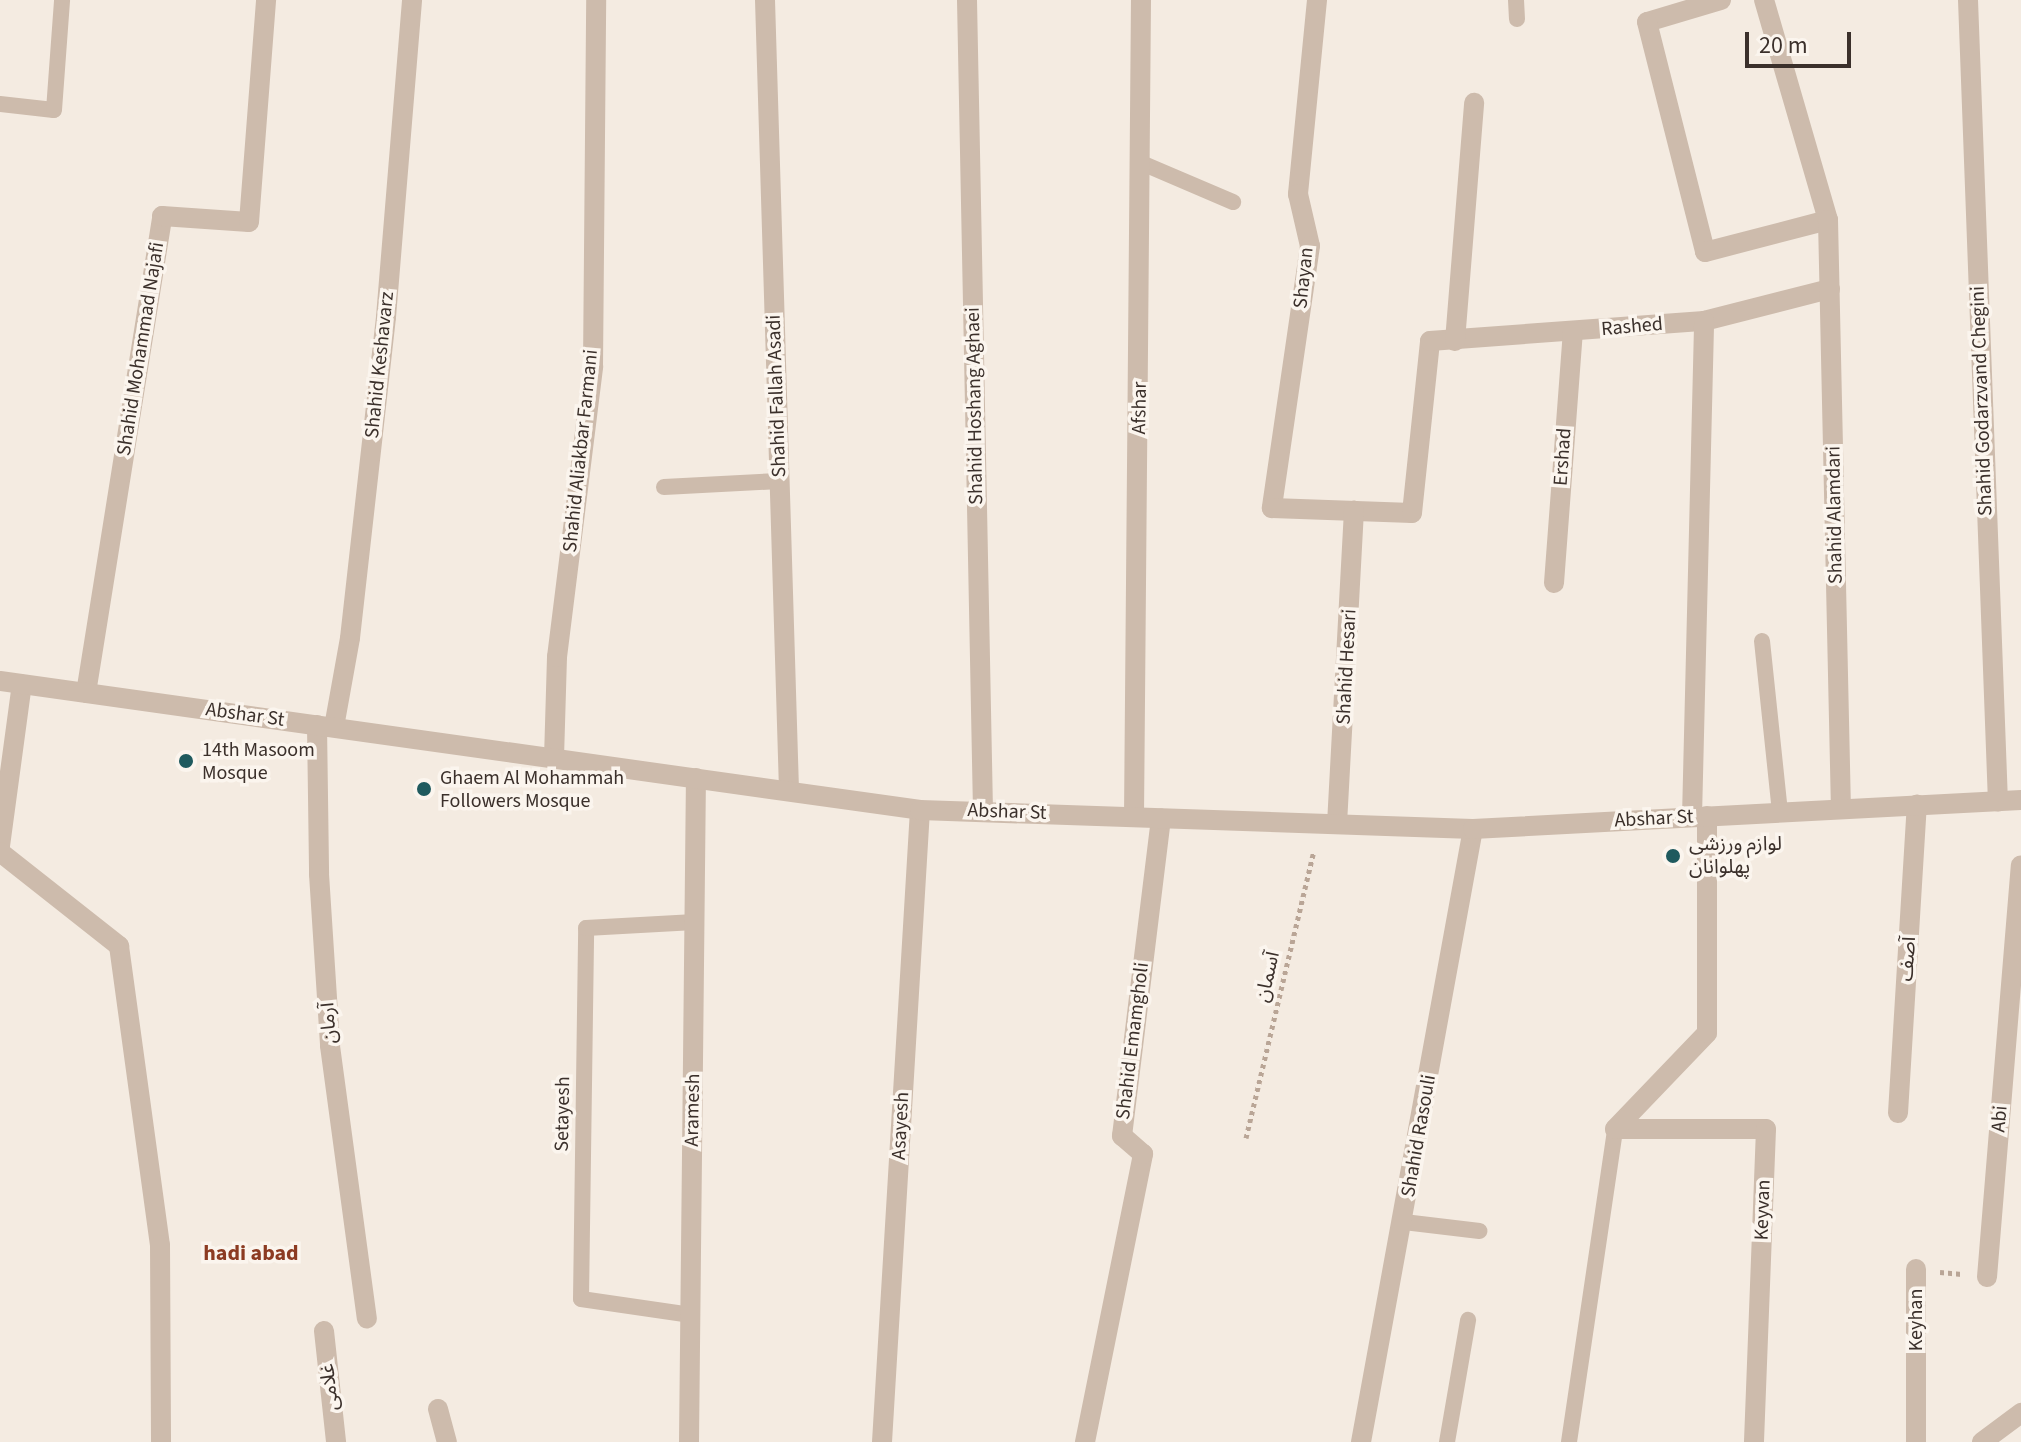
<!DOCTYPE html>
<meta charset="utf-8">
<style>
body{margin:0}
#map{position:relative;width:2021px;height:1442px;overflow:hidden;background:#f4ebe1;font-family:"Source Sans 3","Noto Sans Arabic",sans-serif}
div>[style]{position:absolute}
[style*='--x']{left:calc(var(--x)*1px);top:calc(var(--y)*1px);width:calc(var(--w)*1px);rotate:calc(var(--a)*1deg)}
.path>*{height:5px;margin-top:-2.5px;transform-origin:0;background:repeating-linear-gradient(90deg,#b9a596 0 4px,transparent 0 8px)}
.service>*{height:16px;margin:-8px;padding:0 8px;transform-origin:8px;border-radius:8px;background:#cdbbac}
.minor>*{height:20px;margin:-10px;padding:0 10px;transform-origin:10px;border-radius:10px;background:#cdbbac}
.tertiary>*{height:20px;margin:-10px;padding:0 10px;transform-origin:10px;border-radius:10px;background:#cdbbac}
.dots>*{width:22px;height:22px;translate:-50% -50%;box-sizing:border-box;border:4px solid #fbf5ee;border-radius:50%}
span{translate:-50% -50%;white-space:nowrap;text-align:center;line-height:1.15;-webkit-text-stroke:7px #fbf5ee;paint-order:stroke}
.street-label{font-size:20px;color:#3b302b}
.poi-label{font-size:20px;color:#3b302b}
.left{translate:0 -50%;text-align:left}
.neighbourhood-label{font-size:22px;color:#8c3b22;font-weight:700}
.scale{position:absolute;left:1745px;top:32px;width:106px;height:36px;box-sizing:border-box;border:4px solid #3b302b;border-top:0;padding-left:10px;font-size:24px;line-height:28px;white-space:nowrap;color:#3b302b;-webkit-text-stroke:6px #fbf5ee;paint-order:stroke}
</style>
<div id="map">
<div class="path">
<div style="--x:1246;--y:1138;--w:295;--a:-76.7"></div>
<div style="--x:1940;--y:1272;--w:22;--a:5"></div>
</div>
<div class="service">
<div style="--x:1516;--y:0;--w:19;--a:87"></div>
<div style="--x:0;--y:104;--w:54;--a:6.3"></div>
<div style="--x:54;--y:110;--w:110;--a:-85.8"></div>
<div style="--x:1144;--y:164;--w:97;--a:23.1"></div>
<div style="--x:664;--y:487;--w:115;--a:-3"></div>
<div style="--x:1762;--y:641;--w:173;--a:84"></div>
<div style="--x:1404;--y:1222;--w:76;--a:6.8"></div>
<div style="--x:691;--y:1315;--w:111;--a:-171.7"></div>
<div style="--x:581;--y:1299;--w:371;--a:-89.2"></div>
<div style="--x:586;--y:928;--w:109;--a:-3.2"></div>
<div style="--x:1447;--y:1442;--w:124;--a:-80.2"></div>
<div style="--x:1569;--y:1442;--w:316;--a:-81.6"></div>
</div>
<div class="minor">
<div style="--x:765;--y:0;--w:791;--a:88.26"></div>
<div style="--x:967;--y:0;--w:812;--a:88.87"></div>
<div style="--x:1317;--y:0;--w:195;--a:95.6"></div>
<div style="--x:1298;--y:194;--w:53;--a:77"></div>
<div style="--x:1310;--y:246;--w:265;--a:98.3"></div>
<div style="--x:1272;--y:508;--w:140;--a:2"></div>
<div style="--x:1412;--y:513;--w:173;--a:-84"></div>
<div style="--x:1430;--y:341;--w:275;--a:-4.2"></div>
<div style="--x:1704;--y:321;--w:130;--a:-14.3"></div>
<div style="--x:1721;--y:0;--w:77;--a:163.4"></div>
<div style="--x:1647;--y:22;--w:237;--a:75.8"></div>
<div style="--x:1705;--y:252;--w:127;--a:-14.6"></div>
<div style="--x:1828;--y:220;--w:229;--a:-106.2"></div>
<div style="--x:1968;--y:0;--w:802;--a:87.86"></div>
<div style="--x:1828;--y:220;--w:589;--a:88.74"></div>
<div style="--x:1455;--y:341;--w:239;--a:-85.4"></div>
<div style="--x:1554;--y:583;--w:252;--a:-85.7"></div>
<div style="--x:86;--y:693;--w:483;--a:-80.9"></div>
<div style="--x:162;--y:216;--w:87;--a:3.9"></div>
<div style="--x:249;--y:222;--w:223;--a:-85.6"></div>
<div style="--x:317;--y:725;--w:149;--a:89.2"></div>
<div style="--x:319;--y:874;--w:172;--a:86.3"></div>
<div style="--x:330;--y:1046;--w:275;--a:82.3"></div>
<div style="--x:334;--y:727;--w:90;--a:-79.8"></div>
<div style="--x:350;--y:638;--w:323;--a:-83.6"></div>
<div style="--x:386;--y:317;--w:318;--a:-85.3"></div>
<div style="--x:554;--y:758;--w:101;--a:-88.3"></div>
<div style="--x:557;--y:657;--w:293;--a:-82.9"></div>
<div style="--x:593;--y:366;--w:366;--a:-89.5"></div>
<div style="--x:1134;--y:817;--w:817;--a:-89.51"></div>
<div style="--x:1692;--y:817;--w:496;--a:-88.6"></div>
<div style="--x:1337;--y:824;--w:314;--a:-86.9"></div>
<div style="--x:0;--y:846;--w:163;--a:-82.3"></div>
<div style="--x:0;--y:852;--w:152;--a:38.3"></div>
<div style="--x:119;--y:946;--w:302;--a:82.2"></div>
<div style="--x:160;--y:1245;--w:197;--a:89.7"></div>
<div style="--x:1898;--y:1113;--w:309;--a:-86.5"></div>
<div style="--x:1615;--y:1129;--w:151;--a:0"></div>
<div style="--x:1766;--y:1129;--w:313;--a:92.2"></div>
<div style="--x:1615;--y:1129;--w:133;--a:-46.2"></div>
<div style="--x:1707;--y:1033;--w:217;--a:-90"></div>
<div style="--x:1916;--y:1269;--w:173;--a:90"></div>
<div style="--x:1987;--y:1277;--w:413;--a:-85.3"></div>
<div style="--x:324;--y:1331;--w:112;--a:83.8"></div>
<div style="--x:438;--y:1409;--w:34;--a:75"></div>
<div style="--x:689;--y:1442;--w:664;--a:-89.4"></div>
<div style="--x:882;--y:1442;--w:633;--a:-86.56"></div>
<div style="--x:1085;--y:1442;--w:294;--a:-78.6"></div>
<div style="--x:1143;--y:1154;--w:28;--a:-139"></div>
<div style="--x:1122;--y:1136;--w:320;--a:-83"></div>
<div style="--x:1361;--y:1442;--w:623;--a:-79.65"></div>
<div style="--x:1982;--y:1442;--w:49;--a:-36.6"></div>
</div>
<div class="tertiary">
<div style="--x:0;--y:681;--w:929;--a:7.98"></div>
<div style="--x:920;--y:810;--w:553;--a:1.97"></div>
<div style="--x:1473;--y:829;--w:549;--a:-3.03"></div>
</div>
<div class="dots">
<div style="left:186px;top:761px;background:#1f5a5e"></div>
<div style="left:424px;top:789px;background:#1f5a5e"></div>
<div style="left:1673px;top:856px;background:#1f5a5e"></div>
</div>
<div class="street-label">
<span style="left:1304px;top:278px;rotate:-84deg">Shayan</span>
<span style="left:1632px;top:327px;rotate:-5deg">Rashed</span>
<span style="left:141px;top:349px;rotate:-81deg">Shahid Mohammad Najafi</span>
<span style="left:380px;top:365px;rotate:-84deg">Shahid Keshavarz</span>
<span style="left:777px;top:396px;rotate:-92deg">Shahid Fallah Asadi</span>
<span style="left:1982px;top:401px;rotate:-92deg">Shahid Godarzvand Chegini</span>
<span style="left:975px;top:406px;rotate:-91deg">Shahid Hoshang Aghaei</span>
<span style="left:1140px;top:408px;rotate:-89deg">Afshar</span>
<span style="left:581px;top:451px;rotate:-84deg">Shahid Aliakbar Farmani</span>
<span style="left:1563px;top:457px;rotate:-86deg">Ershad</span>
<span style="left:1835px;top:515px;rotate:-91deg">Shahid Alamdari</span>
<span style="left:1347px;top:667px;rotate:-87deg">Shahid Hesari</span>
<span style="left:245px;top:715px;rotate:8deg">Abshar St</span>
<span style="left:1007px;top:812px;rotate:2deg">Abshar St</span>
<span style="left:1654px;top:819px;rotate:-3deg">Abshar St</span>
<span style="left:1908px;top:959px;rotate:-86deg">آصف</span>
<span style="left:1268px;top:977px;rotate:-77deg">آسمان</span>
<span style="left:329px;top:1023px;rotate:-94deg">آرمان</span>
<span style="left:1133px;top:1041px;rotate:-83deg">Shahid Emamgholi</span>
<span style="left:693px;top:1110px;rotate:-89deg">Aramesh</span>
<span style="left:563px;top:1114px;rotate:-89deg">Setayesh</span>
<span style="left:2000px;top:1119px;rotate:-85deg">Abi</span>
<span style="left:901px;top:1126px;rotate:-87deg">Asayesh</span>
<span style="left:1419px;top:1136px;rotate:-80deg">Shahid Rasouli</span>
<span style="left:1763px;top:1210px;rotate:-88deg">Keyvan</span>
<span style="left:1916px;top:1320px;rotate:-90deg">Keyhan</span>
<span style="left:330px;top:1387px;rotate:-96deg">غلامی</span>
</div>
<div class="poi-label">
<span class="left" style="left:202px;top:762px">14th Masoom<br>Mosque</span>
<span class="left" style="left:440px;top:790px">Ghaem Al Mohammah<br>Followers Mosque</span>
<span class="left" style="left:1689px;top:856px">لوازم ورزشی<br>پهلوانان</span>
</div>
<div class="neighbourhood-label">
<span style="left:251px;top:1254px">hadi abad</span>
</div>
<div class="scale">20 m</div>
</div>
